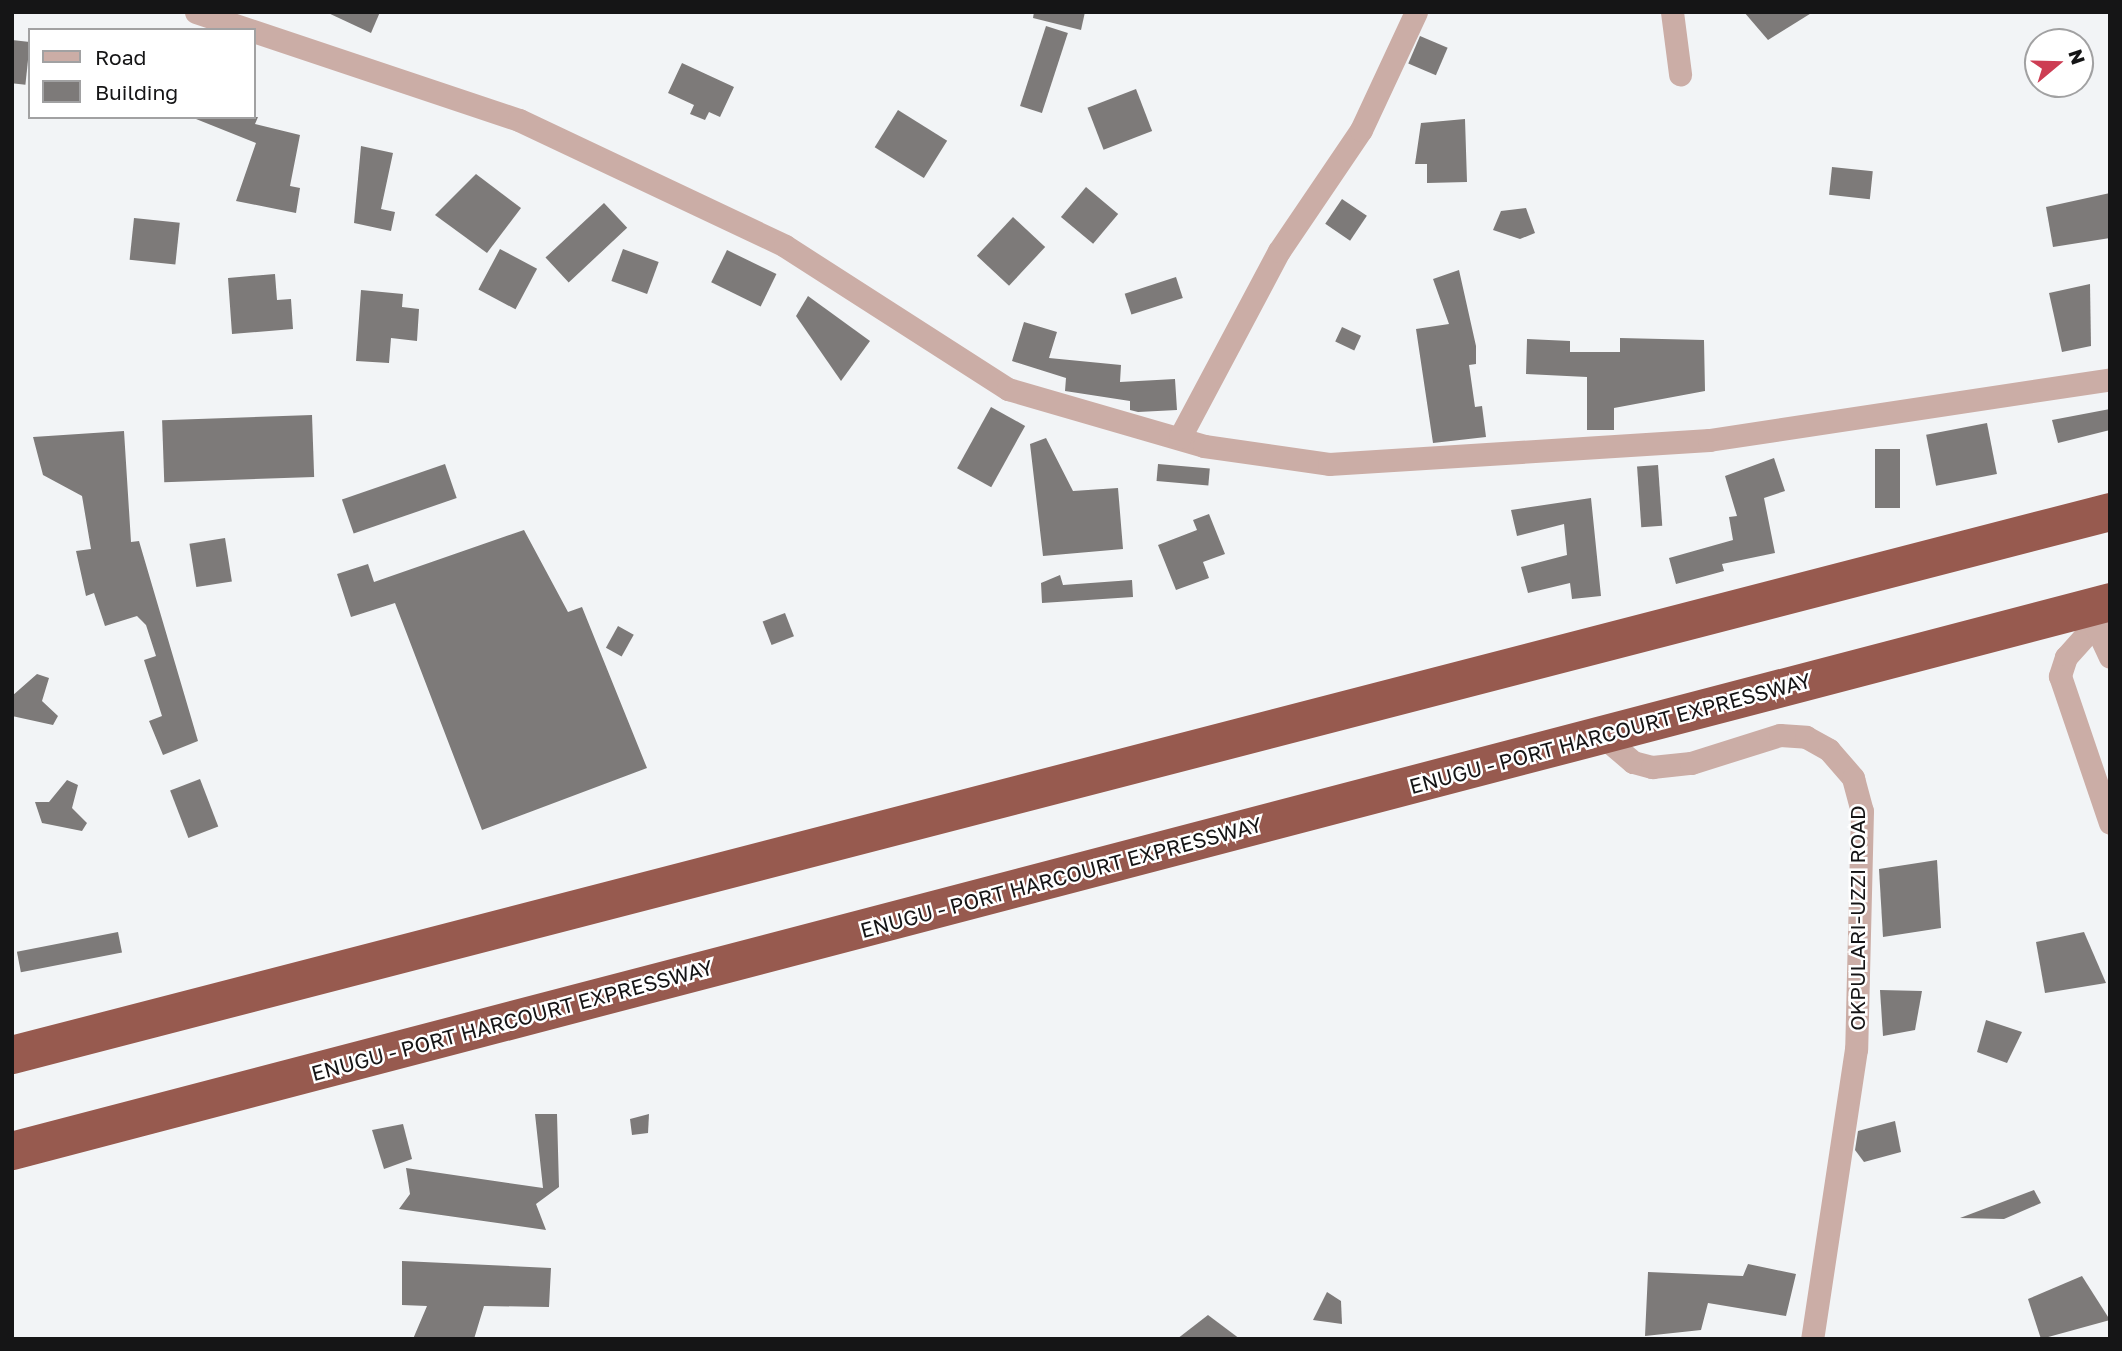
<!DOCTYPE html>
<style>
body{margin:0}
#map{position:relative;width:2122px;height:1351px;overflow:hidden;background:#f2f4f6;font-family:"Golos Text",sans-serif}
div>[style]{position:absolute}
[style*='--x']{left:calc(var(--x)*1px);top:calc(var(--y)*1px);width:calc(var(--w)*1px);rotate:calc(var(--a)*1deg)}
.building>*{inset:0;background:#7d7a79;transform-origin:0 0}
.street>*{height:23px;margin:-11.5px;padding:0 11.5px;transform-origin:11.5px;border-radius:11.5px;background:#cbada6}
.highway>*{height:38px;margin:-19px;padding:0 19px;transform-origin:19px;border-radius:19px;background:#975a4f}
span{translate:-50% -50%;white-space:nowrap;text-align:center;line-height:1.15;-webkit-text-stroke:5px #fff;paint-order:stroke}
.street-label{font-size:21px;color:#151516}
.frame{position:absolute;inset:0;border:14px solid #151516;pointer-events:none}
.legend{position:absolute;left:28px;top:28px;width:228px;height:91px;box-sizing:border-box;background:#fff;border:2px solid #a1a1a2;margin:0;padding:9px 12px;list-style:none;font-size:21px;color:#151516}
.legend li{display:flex;align-items:center;gap:14px;height:35px}
.legend b{width:35px;border:2px solid #a1a1a2}
.north{position:absolute;left:2024px;top:28px;width:70px;height:70px;box-sizing:border-box;background:#fff;border:2px solid #a1a1a2;border-radius:50%;rotate:71deg;font-size:19px;font-weight:700;line-height:28px;text-align:center;color:#151516}
.north::after{content:'';display:block;margin:auto;width:24px;height:32px;background:#cd3d53;clip-path:polygon(50% 0,100% 100%,50% 72%,0 100%)}
</style>
<div id="map">
<div class="building">
<div style="clip-path:polygon(326px 12px,380px 12px,371px 33px)"></div>
<div style="clip-path:polygon(1034px 12px,1085px 12px,1081px 30px,1033px 18px)"></div>
<div style="clip-path:polygon(1744px 12px,1813px 12px,1768px 40px)"></div>
<div style="left:1046px;top:26px;width:23px;height:84px;rotate:18deg"></div>
<div style="left:1420px;top:36px;width:30px;height:30px;rotate:23deg"></div>
<div style="left:12px;top:40px;width:18px;height:43px;rotate:6deg"></div>
<div style="clip-path:polygon(682px 63px,734px 87px,720px 117px,709px 112px,705px 120px,690px 114px,694px 105px,668px 93px)"></div>
<div style="left:1136px;top:89px;width:45px;height:52px;rotate:69deg"></div>
<div style="left:898px;top:110px;width:58px;height:44px;rotate:32deg"></div>
<div style="clip-path:polygon(191px 117px,258px 117px,255px 124px,300px 135px,290px 186px,300px 188px,296px 213px,236px 201px,256px 143px)"></div>
<div style="clip-path:polygon(1465px 119px,1467px 182px,1427px 183px,1427px 164px,1415px 164px,1421px 123px)"></div>
<div style="clip-path:polygon(361px 146px,393px 153px,381px 209px,395px 212px,391px 231px,354px 223px)"></div>
<div style="left:1832px;top:167px;width:41px;height:28px;rotate:6deg"></div>
<div style="clip-path:polygon(476px 174px,521px 208px,487px 253px,435px 215px)"></div>
<div style="left:1086px;top:187px;width:42px;height:39px;rotate:40deg"></div>
<div style="clip-path:polygon(2110px 193px,2110px 238px,2053px 247px,2046px 207px)"></div>
<div style="left:1342px;top:199px;width:30px;height:30px;rotate:34deg"></div>
<div style="left:604px;top:203px;width:34px;height:80px;rotate:47deg"></div>
<div style="clip-path:polygon(1526px 208px,1535px 233px,1520px 239px,1493px 230px,1501px 211px)"></div>
<div style="left:1013px;top:217px;width:44px;height:53px;rotate:43deg"></div>
<div style="left:134px;top:218px;width:46px;height:42px;rotate:6deg"></div>
<div style="left:500px;top:249px;width:42px;height:46px;rotate:28deg"></div>
<div style="left:623px;top:249px;width:38px;height:34px;rotate:20deg"></div>
<div style="left:727px;top:250px;width:55px;height:36px;rotate:26deg"></div>
<div style="clip-path:polygon(1459px 270px,1476px 346px,1476px 364px,1469px 365px,1475px 407px,1482px 406px,1486px 437px,1433px 443px,1416px 329px,1449px 324px,1433px 279px)"></div>
<div style="clip-path:polygon(275px 274px,277px 300px,291px 299px,293px 329px,232px 334px,228px 278px)"></div>
<div style="left:1176px;top:277px;width:22px;height:54px;rotate:72deg"></div>
<div style="clip-path:polygon(2090px 284px,2091px 346px,2062px 352px,2049px 293px)"></div>
<div style="clip-path:polygon(361px 290px,403px 294px,402px 307px,419px 309px,417px 341px,391px 338px,389px 363px,356px 361px)"></div>
<div style="clip-path:polygon(808px 296px,870px 341px,841px 381px,796px 316px)"></div>
<div style="clip-path:polygon(1024px 322px,1057px 332px,1049px 358px,1121px 365px,1120px 382px,1175px 379px,1177px 410px,1138px 412px,1130px 410px,1130px 401px,1065px 391px,1066px 378px,1012px 361px)"></div>
<div style="left:1342px;top:327px;width:21px;height:16px;rotate:25deg"></div>
<div style="clip-path:polygon(1620px 338px,1704px 340px,1705px 391px,1614px 408px,1614px 430px,1587px 430px,1587px 377px,1526px 374px,1527px 339px,1570px 341px,1570px 352px,1620px 352px)"></div>
<div style="left:991px;top:407px;width:39px;height:70px;rotate:29deg"></div>
<div style="clip-path:polygon(2110px 409px,2110px 430px,2058px 443px,2052px 420px)"></div>
<div style="left:312px;top:415px;width:62px;height:150px;rotate:88deg"></div>
<div style="left:1987px;top:423px;width:52px;height:62px;rotate:79deg"></div>
<div style="clip-path:polygon(124px 431px,131px 542px,139px 541px,198px 741px,163px 755px,149px 721px,162px 716px,144px 660px,156px 656px,146px 625px,137px 616px,105px 626px,94px 593px,86px 596px,76px 551px,91px 549px,82px 496px,43px 475px,33px 437px)"></div>
<div style="clip-path:polygon(1046px 438px,1073px 491px,1118px 488px,1123px 549px,1043px 556px,1030px 444px)"></div>
<div style="left:1875px;top:449px;width:25px;height:59px"></div>
<div style="clip-path:polygon(1774px 458px,1785px 491px,1764px 498px,1775px 553px,1722px 564px,1724px 571px,1676px 584px,1669px 558px,1733px 540px,1729px 517px,1737px 516px,1725px 476px)"></div>
<div style="left:445px;top:464px;width:36px;height:109px;rotate:71deg"></div>
<div style="left:1158px;top:464px;width:52px;height:17px;rotate:5deg"></div>
<div style="left:1658px;top:465px;width:61px;height:21px;rotate:86deg"></div>
<div style="clip-path:polygon(1591px 498px,1601px 596px,1572px 599px,1570px 583px,1528px 593px,1521px 567px,1567px 555px,1564px 524px,1517px 536px,1511px 510px)"></div>
<div style="clip-path:polygon(1209px 514px,1225px 554px,1203px 562px,1209px 578px,1176px 590px,1158px 545px,1197px 530px,1193px 520px)"></div>
<div style="clip-path:polygon(524px 530px,568px 612px,582px 607px,647px 768px,482px 830px,395px 603px,351px 617px,337px 574px,368px 564px,374px 582px)"></div>
<div style="left:225px;top:538px;width:44px;height:36px;rotate:81deg"></div>
<div style="clip-path:polygon(1060px 575px,1063px 585px,1132px 580px,1133px 597px,1042px 603px,1041px 583px)"></div>
<div style="left:785px;top:613px;width:25px;height:24px;rotate:69deg"></div>
<div style="left:618px;top:626px;width:18px;height:25px;rotate:29deg"></div>
<div style="clip-path:polygon(37px 674px,49px 678px,42px 701px,58px 716px,53px 725px,12px 716px,12px 696px)"></div>
<div style="left:200px;top:779px;width:51px;height:32px;rotate:69deg"></div>
<div style="clip-path:polygon(67px 780px,78px 785px,72px 808px,87px 823px,82px 831px,42px 823px,35px 802px,49px 802px)"></div>
<div style="clip-path:polygon(1937px 860px,1941px 928px,1883px 937px,1879px 869px)"></div>
<div style="left:118px;top:932px;width:21px;height:103px;rotate:79deg"></div>
<div style="clip-path:polygon(2084px 932px,2106px 983px,2045px 993px,2036px 942px)"></div>
<div style="clip-path:polygon(1880px 990px,1922px 991px,1915px 1030px,1883px 1036px)"></div>
<div style="clip-path:polygon(1986px 1020px,2022px 1032px,2007px 1063px,1977px 1052px)"></div>
<div style="clip-path:polygon(535px 1114px,557px 1114px,559px 1187px,536px 1204px,546px 1230px,399px 1209px,410px 1194px,406px 1168px,543px 1188px)"></div>
<div style="clip-path:polygon(649px 1114px,648px 1133px,632px 1135px,630px 1119px)"></div>
<div style="clip-path:polygon(1895px 1121px,1901px 1152px,1864px 1162px,1855px 1150px,1858px 1131px)"></div>
<div style="clip-path:polygon(403px 1124px,412px 1159px,384px 1169px,372px 1130px)"></div>
<div style="clip-path:polygon(2034px 1190px,2041px 1203px,2004px 1219px,1960px 1218px)"></div>
<div style="clip-path:polygon(402px 1261px,551px 1268px,549px 1307px,484px 1306px,474px 1339px,413px 1339px,427px 1306px,402px 1305px)"></div>
<div style="clip-path:polygon(1748px 1264px,1796px 1274px,1786px 1316px,1708px 1303px,1701px 1330px,1645px 1336px,1648px 1272px,1743px 1276px)"></div>
<div style="clip-path:polygon(2082px 1276px,2110px 1320px,2041px 1339px,2028px 1299px)"></div>
<div style="clip-path:polygon(1327px 1292px,1341px 1301px,1342px 1324px,1313px 1320px)"></div>
<div style="clip-path:polygon(1208px 1315px,1240px 1339px,1177px 1339px)"></div>
</div>
<div class="street">
<div style="--x:196;--y:12;--w:341;--a:18.5"></div>
<div style="--x:519;--y:120;--w:294;--a:25.3"></div>
<div style="--x:785;--y:246;--w:265;--a:32.7"></div>
<div style="--x:1008;--y:389;--w:204;--a:16.2"></div>
<div style="--x:1204;--y:446;--w:126;--a:8.2"></div>
<div style="--x:1329;--y:464;--w:381;--a:-3.6"></div>
<div style="--x:1709;--y:440;--w:406;--a:-8.6"></div>
<div style="--x:1672;--y:12;--w:63;--a:82.6"></div>
<div style="--x:1180;--y:437;--w:211;--a:-62"></div>
<div style="--x:1279;--y:251;--w:146;--a:-55.9"></div>
<div style="--x:1361;--y:130;--w:130;--a:-65"></div>
<div style="--x:2110;--y:608;--w:66;--a:131.9"></div>
<div style="--x:2066;--y:657;--w:20;--a:108"></div>
<div style="--x:2060;--y:676;--w:155;--a:71.2"></div>
<div style="--x:2095;--y:625;--w:35;--a:65"></div>
<div style="--x:1601;--y:735;--w:42;--a:40.2"></div>
<div style="--x:1633;--y:762;--w:20;--a:15"></div>
<div style="--x:1652;--y:767;--w:39;--a:-6"></div>
<div style="--x:1691;--y:763;--w:93;--a:-17.5"></div>
<div style="--x:1780;--y:735;--w:26;--a:4"></div>
<div style="--x:1806;--y:737;--w:26;--a:29"></div>
<div style="--x:1829;--y:750;--w:37;--a:49"></div>
<div style="--x:1853;--y:778;--w:34;--a:75"></div>
<div style="--x:1862;--y:811;--w:238;--a:91.4"></div>
<div style="--x:1856;--y:1049;--w:293;--a:98.6"></div>
</div>
<div class="highway">
<div style="--x:12;--y:1055;--w:2167;--a:-14.51"></div>
<div style="--x:12;--y:1151;--w:2169;--a:-14.66"></div>
</div>
<div class="street-label">
<span style="left:1610px;top:733px;rotate:-15deg">ENUGU - PORT HARCOURT EXPRESSWAY</span>
<span style="left:1061px;top:877px;rotate:-15deg">ENUGU - PORT HARCOURT EXPRESSWAY</span>
<span style="left:1857px;top:918px;rotate:-90deg">OKPULARI-UZZI ROAD</span>
<span style="left:512px;top:1020px;rotate:-15deg">ENUGU - PORT HARCOURT EXPRESSWAY</span>
</div>
<div class="frame"></div>
<ul class="legend">
<li><b style="height:9px;background:#cbada6"></b>Road</li>
<li><b style="height:19px;background:#7d7a79"></b>Building</li>
</ul>
<div class="north">N</div>
</div>
